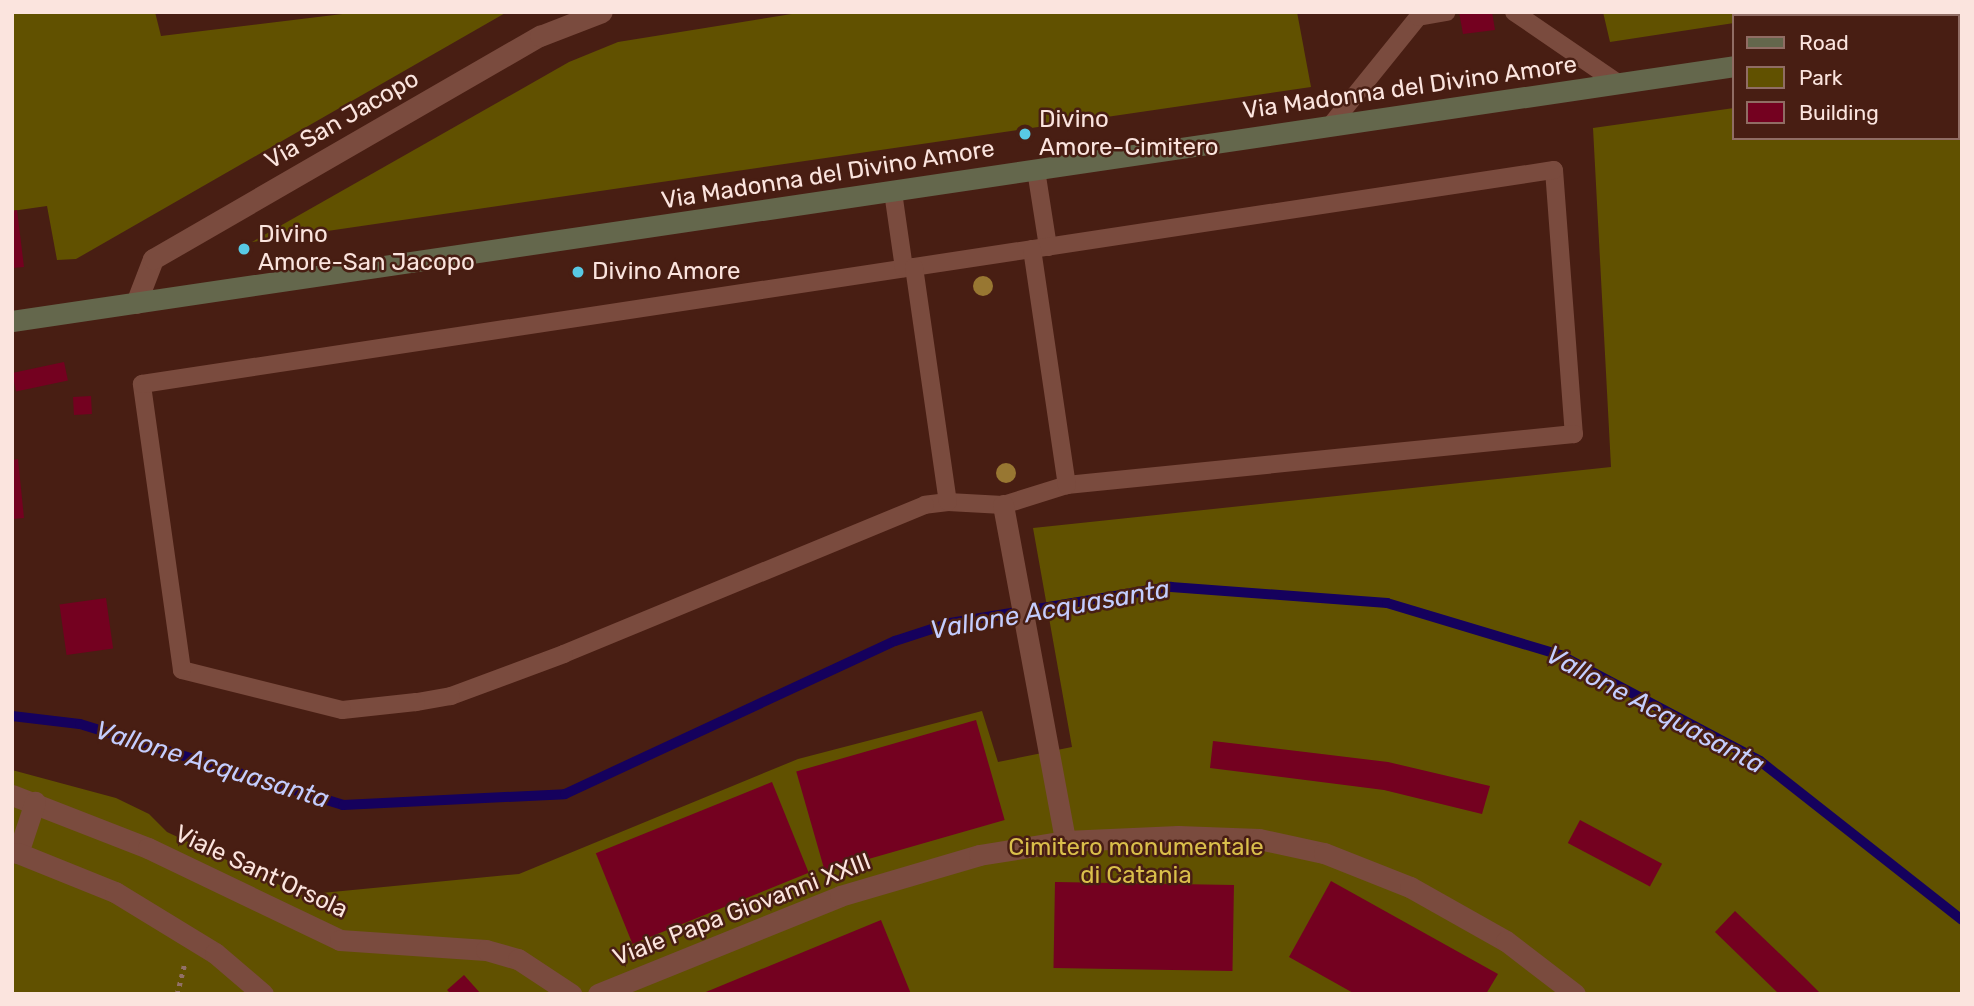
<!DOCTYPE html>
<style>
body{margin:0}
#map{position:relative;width:1974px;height:1006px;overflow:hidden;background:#481e13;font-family:Rubik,sans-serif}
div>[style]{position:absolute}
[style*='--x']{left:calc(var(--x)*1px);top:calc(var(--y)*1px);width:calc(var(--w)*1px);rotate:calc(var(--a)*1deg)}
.green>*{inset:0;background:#615100}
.stream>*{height:10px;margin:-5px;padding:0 5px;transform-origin:5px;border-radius:5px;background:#15015d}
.building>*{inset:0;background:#740120;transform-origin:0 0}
.path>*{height:4.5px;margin-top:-2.25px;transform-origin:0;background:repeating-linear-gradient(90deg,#927067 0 3.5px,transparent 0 8.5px)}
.service>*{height:18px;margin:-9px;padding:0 9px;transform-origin:9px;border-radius:9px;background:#7a4b3e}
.pedestrian>*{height:21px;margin:-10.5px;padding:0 10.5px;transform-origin:10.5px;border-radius:10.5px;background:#7a4b3e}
.minor>*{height:21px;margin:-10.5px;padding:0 10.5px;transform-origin:10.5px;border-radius:10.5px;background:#7a4b3e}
.secondary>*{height:21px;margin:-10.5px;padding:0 10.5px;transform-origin:10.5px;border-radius:10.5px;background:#64674c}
.trees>*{width:20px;height:20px;margin:-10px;border-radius:50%;background:#987732}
.dots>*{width:19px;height:19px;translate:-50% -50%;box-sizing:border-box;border:4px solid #481e13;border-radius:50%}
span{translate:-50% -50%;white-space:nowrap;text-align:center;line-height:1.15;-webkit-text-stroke:5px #481e13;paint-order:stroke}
.street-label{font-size:24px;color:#fbe4de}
.poi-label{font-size:24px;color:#fbe4de}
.left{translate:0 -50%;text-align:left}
.park-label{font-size:24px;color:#dabf4b}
.water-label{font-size:26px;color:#c4cdfe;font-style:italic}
.frame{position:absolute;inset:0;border:14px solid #fbe4de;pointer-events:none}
.legend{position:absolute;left:1732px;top:14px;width:228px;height:126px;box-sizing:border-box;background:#481e13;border:2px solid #906d64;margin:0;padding:9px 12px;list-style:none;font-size:21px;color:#fbe4de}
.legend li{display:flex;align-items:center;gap:14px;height:35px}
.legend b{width:35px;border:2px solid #906d64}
</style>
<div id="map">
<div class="green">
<div style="clip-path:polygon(12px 12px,155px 12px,161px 36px,359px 12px,507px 12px,76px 259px,57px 260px,47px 206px,12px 211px)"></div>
<div style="clip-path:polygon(804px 12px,1297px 12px,1311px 87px,252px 242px,569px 62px,618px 42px)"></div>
<div style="clip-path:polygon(1603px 12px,1807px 12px,1734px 16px,1734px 23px,1610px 42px)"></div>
<div style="clip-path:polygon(1958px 75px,1962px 75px,1962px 994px,12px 994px,12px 770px,116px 798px,149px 814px,167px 832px,301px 895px,519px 874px,798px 759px,982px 711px,998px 762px,1072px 747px,1033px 528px,1611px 467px,1593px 128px,1734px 108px,1734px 138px,1958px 138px)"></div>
</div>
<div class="stream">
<div style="--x:12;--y:716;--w:68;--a:6.7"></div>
<div style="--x:80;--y:724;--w:275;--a:17.1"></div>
<div style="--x:343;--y:805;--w:222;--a:-2.8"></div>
<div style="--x:565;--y:794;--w:364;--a:-24.9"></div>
<div style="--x:895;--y:641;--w:58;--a:-18.1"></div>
<div style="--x:950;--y:623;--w:224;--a:-9.3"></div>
<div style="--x:1171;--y:587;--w:217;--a:4.2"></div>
<div style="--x:1387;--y:603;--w:181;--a:16.7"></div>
<div style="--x:1560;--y:655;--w:226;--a:27.9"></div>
<div style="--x:1760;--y:761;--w:257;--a:38.2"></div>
</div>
<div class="building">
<div style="clip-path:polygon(1459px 12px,1492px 12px,1495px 30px,1463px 34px)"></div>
<div style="clip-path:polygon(17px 210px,24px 267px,12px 268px,12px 211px)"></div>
<div style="left:64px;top:362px;width:19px;height:53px;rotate:78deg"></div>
<div style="left:91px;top:396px;width:18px;height:18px;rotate:87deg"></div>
<div style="clip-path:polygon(18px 459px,24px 518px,12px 519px,12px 460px)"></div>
<div style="left:106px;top:598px;width:51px;height:47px;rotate:82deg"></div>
<div style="left:976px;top:720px;width:104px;height:187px;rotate:74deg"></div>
<div style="clip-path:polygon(1213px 741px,1388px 762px,1490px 786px,1482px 814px,1384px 790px,1210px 768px)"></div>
<div style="left:772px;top:782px;width:98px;height:190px;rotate:68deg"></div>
<div style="left:1580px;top:820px;width:93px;height:26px;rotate:28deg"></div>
<div style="clip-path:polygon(1331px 881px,1498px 974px,1486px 994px,1355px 994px,1289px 957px)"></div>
<div style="left:1055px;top:882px;width:179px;height:86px;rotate:1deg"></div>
<div style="clip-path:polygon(1735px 911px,1803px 976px,1821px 994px,1779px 994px,1715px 932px)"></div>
<div style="clip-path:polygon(881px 920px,911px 994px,701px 994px)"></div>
<div style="clip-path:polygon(464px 975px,481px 994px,451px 994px,447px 990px)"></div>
</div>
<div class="path">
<div style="--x:177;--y:994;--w:30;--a:-76"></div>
</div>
<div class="service">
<div style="--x:1514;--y:12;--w:127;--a:34.4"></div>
<div style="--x:1331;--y:125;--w:139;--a:-51.1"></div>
<div style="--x:1418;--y:17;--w:29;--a:-10"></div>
<div style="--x:1036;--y:170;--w:78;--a:81.1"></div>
<div style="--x:1554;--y:170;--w:265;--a:85.7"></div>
<div style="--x:1574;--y:434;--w:510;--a:174.26"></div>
<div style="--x:1067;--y:485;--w:67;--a:162.6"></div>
<div style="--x:1003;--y:505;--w:55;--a:-176.9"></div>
<div style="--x:948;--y:502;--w:23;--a:173"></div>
<div style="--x:925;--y:505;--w:391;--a:157.6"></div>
<div style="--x:564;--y:654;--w:121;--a:159.6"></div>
<div style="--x:451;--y:696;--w:36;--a:170"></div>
<div style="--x:416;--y:702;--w:74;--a:173.8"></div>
<div style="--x:342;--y:710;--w:165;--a:-166"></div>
<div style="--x:182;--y:670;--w:289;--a:-98"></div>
<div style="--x:142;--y:384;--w:1428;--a:-8.62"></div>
<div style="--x:893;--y:192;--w:77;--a:81.8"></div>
<div style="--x:1032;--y:249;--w:239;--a:81.6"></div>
<div style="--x:914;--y:267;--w:237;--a:81.8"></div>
</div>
<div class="pedestrian">
<div style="--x:1003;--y:505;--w:342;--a:79.5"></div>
<div style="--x:12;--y:795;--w:146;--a:21.3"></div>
<div style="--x:148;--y:848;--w:213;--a:25.6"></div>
<div style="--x:340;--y:940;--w:146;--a:3.9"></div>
<div style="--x:486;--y:950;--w:33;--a:16"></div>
<div style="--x:518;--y:959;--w:64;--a:33.4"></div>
<div style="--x:12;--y:852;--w:6;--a:9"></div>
<div style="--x:18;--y:853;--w:54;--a:-71.6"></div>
<div style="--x:18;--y:853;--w:105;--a:21.9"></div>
<div style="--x:115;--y:892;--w:117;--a:31.4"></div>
<div style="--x:215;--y:953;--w:63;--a:40.5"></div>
<div style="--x:598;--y:994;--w:261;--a:-22"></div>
<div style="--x:840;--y:896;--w:145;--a:-16.4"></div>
<div style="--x:979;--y:855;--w:87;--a:-9.2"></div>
<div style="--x:1065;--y:841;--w:113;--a:-2.5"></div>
<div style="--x:1178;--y:836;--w:81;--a:2.1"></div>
<div style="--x:1259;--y:839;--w:66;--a:12.2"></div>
<div style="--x:1324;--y:853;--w:92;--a:21.6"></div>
<div style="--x:1410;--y:887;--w:110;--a:29.4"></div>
<div style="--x:1506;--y:941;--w:87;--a:37.5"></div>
</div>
<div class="minor">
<div style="--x:136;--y:303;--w:47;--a:-68.9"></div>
<div style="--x:153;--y:259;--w:447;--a:-30"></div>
<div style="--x:540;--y:36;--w:66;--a:-21.2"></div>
</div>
<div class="secondary">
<div style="--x:1958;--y:31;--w:4;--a:-14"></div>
<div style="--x:12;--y:321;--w:1741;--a:-8.42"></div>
</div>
<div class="trees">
<div style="left:983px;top:286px"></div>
<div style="left:1006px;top:473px"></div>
</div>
<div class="dots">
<div style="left:1025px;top:134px;background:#58c9e4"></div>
<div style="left:244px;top:249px;background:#58c9e4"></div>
<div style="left:578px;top:272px;background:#58c9e4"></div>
</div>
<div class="street-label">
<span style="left:1410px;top:88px;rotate:-8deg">Via Madonna del Divino Amore</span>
<span style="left:342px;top:120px;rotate:-30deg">Via San Jacopo</span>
<span style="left:828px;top:175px;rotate:-9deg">Via Madonna del Divino Amore</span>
<span style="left:261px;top:872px;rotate:25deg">Viale Sant'Orsola</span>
<span style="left:742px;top:910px;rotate:-21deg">Viale Papa Giovanni XXIII</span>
</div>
<div class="poi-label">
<span class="left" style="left:1039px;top:134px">Divino<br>Amore-Cimitero</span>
<span class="left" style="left:258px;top:249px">Divino<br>Amore-San Jacopo</span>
<span class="left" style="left:592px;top:272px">Divino Amore</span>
</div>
<div class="park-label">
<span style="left:1136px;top:862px">Cimitero monumentale<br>di Catania</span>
</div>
<div class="water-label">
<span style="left:1050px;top:610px;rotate:-10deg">Vallone Acquasanta</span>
<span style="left:1655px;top:710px;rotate:28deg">Vallone Acquasanta</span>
<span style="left:212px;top:765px;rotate:17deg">Vallone Acquasanta</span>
</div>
<div class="frame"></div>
<ul class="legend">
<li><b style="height:9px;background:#64674c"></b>Road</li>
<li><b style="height:19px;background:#615100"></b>Park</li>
<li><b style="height:19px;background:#740120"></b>Building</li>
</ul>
</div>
